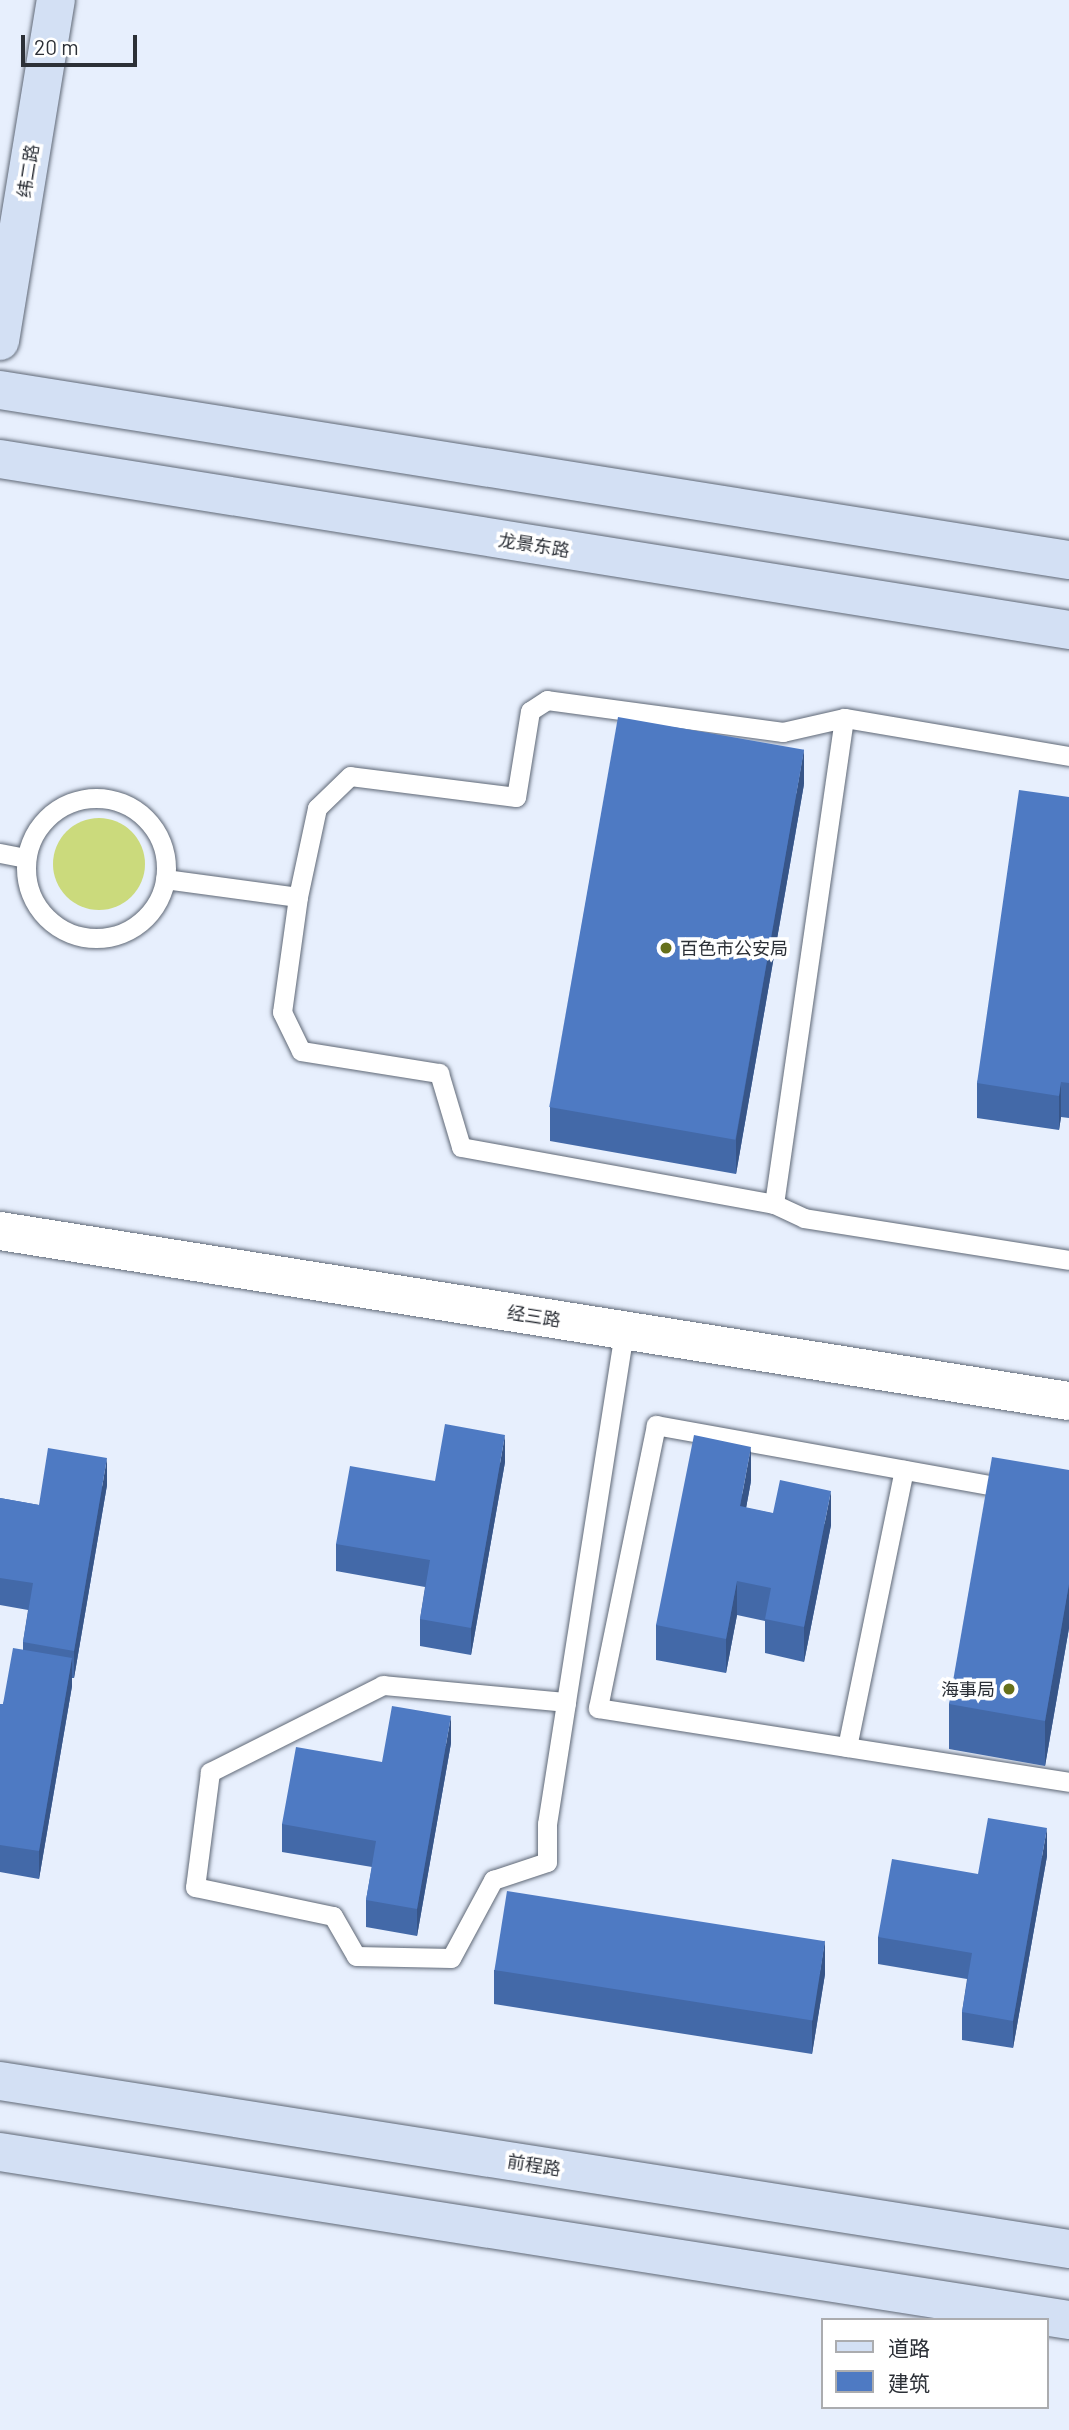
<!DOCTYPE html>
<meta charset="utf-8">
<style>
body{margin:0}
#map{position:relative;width:1069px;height:2430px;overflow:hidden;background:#e7effd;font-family:Barlow,"Noto Sans SC",sans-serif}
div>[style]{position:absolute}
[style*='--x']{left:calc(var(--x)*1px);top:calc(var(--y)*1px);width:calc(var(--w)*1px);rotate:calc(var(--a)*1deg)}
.green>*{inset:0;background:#cbda7c}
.round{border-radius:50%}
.roads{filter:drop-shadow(0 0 2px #5f6876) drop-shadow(0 0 2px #5f6876)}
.service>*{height:19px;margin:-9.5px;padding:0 9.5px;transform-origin:9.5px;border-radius:9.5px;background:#fff}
.service>.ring{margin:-9.5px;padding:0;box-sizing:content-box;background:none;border:19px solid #fff;border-radius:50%}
.tertiary>*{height:38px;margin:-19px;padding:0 19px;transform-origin:19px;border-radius:19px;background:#fff}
.secondary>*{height:38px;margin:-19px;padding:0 19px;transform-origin:19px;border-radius:19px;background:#d3e0f4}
.wall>*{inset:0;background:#4369a8}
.shaded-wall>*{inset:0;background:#375588}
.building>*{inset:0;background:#4e7ac3;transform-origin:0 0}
.dots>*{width:19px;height:19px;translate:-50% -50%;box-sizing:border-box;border:4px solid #fff;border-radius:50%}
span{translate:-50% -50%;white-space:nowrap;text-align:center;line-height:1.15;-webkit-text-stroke:7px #fff;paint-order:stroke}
.street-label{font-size:18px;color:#2c3037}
.poi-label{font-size:18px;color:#2c3037}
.left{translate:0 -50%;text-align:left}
.right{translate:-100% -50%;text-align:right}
.legend{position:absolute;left:821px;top:2318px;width:228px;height:91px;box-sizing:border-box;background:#fff;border:2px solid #abacaf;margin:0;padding:9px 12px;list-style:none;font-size:21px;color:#2c3037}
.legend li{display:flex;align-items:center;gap:14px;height:35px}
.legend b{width:35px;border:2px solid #abacaf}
.scale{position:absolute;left:21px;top:35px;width:116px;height:32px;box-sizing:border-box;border:4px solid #2c3037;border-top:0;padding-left:9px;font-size:21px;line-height:24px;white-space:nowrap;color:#2c3037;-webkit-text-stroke:5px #fff;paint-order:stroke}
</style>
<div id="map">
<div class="green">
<div class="round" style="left:53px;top:818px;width:92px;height:92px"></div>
</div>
<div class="roads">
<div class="service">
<div style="--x:1069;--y:756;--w:228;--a:-170.4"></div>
<div style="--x:844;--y:718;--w:63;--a:167.1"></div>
<div style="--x:783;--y:732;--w:238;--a:-172.3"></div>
<div style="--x:547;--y:700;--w:20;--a:147"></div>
<div style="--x:530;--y:711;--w:87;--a:99.2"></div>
<div style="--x:516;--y:797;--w:167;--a:-172.8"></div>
<div style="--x:350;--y:776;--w:46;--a:135.9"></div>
<div style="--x:317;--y:808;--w:91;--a:102.1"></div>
<div style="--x:298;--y:897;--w:116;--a:97.9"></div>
<div style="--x:282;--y:1012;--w:43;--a:64"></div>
<div style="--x:301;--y:1051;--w:140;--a:9.1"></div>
<div style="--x:439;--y:1073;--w:77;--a:73.4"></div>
<div style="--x:461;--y:1147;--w:318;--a:10.3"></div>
<div style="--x:774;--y:1204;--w:33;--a:25"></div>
<div style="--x:804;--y:1218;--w:268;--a:9"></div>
<div class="ring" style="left:26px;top:798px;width:121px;height:121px"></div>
<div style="--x:0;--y:853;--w:26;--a:11"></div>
<div style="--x:165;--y:879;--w:134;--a:7.7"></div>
<div style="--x:774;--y:1204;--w:491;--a:-81.8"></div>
<div style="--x:1011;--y:1489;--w:361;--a:-169.8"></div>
<div style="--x:656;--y:1425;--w:289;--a:101.6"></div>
<div style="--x:598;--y:1708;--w:477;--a:8.9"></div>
<div style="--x:566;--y:1702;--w:184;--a:-174.7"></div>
<div style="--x:383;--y:1685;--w:194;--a:153.3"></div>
<div style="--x:210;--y:1772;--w:116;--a:97.4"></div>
<div style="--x:195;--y:1887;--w:141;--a:11.9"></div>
<div style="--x:333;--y:1916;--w:46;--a:60.1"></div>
<div style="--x:356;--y:1956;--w:95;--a:1.2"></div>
<div style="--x:451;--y:1958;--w:89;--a:-61.7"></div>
<div style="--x:493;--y:1880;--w:57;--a:-18.4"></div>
<div style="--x:547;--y:1862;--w:38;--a:-90"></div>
<div style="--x:547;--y:1824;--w:123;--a:-81.1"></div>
<div style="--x:566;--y:1702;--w:376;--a:-81.1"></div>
<div style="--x:847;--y:1747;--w:283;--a:-78.4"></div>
</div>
<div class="tertiary">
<div style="--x:0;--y:1231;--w:1082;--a:9.04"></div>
</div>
<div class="secondary">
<div style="--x:0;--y:341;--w:346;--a:-80.7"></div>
<div style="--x:0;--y:390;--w:1082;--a:9.04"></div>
<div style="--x:0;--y:459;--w:1083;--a:9.09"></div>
<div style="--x:0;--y:2081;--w:1082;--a:8.93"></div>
<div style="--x:0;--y:2152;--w:1082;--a:8.93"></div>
</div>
</div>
<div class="wall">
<div style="clip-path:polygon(804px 784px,736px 1174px,550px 1141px,550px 1107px)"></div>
<div style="clip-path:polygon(1069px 797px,1069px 1118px,1061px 1117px,1059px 1130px,977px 1118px,977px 1083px)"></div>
<div style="clip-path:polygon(505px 1462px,471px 1655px,420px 1646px,420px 1619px,425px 1587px,336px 1571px,336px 1544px,435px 1481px)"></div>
<div style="clip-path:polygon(1069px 1470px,1069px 1628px,1045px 1766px,949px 1749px,949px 1704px)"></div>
<div style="clip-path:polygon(751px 1481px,746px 1508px,831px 1525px,804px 1662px,765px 1653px,765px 1621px,737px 1615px,726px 1673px,656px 1660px,656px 1625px)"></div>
<div style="clip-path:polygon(107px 1485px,74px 1678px,72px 1678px,72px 1686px,39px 1879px,0 1872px,0 1704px,3px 1704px,23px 1650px,23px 1642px,28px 1610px,0 1605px,0 1498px,39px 1505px)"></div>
<div style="clip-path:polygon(451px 1743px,417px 1936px,366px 1927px,366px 1900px,372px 1867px,282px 1852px,282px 1824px)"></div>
<div style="clip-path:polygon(1047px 1856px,1013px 2048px,962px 2040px,962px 2012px,967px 1979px,878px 1964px,878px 1937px,978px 1874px)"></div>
<div style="clip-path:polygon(494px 1970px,825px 1974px,812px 2054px,494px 2004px)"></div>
</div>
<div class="shaded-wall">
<div style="clip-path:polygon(804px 749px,804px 784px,736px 1174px,736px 1139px)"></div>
<div style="clip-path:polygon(1061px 1082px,1061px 1117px,1059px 1130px,1059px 1096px)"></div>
<div style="clip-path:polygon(505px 1435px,505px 1462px,471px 1655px,471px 1628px)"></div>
<div style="clip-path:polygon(751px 1447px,751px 1481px,740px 1541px,740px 1506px)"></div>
<div style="clip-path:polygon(107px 1458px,107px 1485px,74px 1678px,74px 1651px)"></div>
<div style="clip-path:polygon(831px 1491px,831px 1525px,804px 1662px,804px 1627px)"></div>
<div style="clip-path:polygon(737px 1581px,737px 1615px,726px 1673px,726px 1639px)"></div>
<div style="clip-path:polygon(1069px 1584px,1069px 1628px,1045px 1766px,1045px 1721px)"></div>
<div style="clip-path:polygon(72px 1658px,72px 1686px,39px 1879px,39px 1851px)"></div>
<div style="clip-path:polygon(451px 1716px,451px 1743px,417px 1936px,417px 1909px)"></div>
<div style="clip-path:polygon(1047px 1828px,1047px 1856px,1013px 2048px,1013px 2021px)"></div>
<div style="clip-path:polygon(825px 1940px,825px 1974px,812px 2054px,812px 2020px)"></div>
</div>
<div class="building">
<div style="left:618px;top:717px;width:189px;height:396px;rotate:10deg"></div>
<div style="clip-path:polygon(1019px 790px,1069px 797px,1069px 1083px,1061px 1082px,1059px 1096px,977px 1083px)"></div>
<div style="clip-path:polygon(445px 1424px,505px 1435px,471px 1628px,420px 1619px,430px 1560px,336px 1544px,350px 1466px,435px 1481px)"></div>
<div style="clip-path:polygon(694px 1435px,751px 1447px,740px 1506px,773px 1513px,780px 1480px,831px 1491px,804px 1627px,765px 1619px,771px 1588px,737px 1581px,726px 1639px,656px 1625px)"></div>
<div style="clip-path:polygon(48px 1448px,107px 1458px,74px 1651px,23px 1642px,33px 1583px,0 1578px,0 1498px,39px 1505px)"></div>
<div style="clip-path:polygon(992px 1457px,1069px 1470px,1069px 1584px,1045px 1721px,949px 1704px)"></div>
<div style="clip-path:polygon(13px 1648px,72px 1658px,39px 1851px,0 1845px,0 1704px,3px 1704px)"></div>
<div style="clip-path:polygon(392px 1706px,451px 1716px,417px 1909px,366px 1900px,376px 1841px,282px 1824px,296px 1747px,382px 1762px)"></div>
<div style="clip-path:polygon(988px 1818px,1047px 1828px,1013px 2021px,962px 2012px,972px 1953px,878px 1937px,892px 1859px,978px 1874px)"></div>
<div style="left:507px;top:1891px;width:322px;height:80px;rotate:9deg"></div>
</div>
<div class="dots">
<div style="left:666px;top:948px;background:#66701a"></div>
<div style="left:1009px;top:1689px;background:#66701a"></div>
</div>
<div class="street-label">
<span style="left:28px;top:171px;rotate:-81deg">纬二路</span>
<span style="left:534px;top:545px;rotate:9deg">龙景东路</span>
<span style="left:534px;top:1316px;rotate:9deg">经三路</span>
<span style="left:534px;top:2165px;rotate:9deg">前程路</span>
</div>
<div class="poi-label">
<span class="left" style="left:680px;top:948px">百色市公安局</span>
<span class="right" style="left:995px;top:1689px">海事局</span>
</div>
<ul class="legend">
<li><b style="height:9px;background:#d3e0f4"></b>道路</li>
<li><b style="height:19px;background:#4e7ac3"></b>建筑</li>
</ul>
<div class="scale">20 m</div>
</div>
